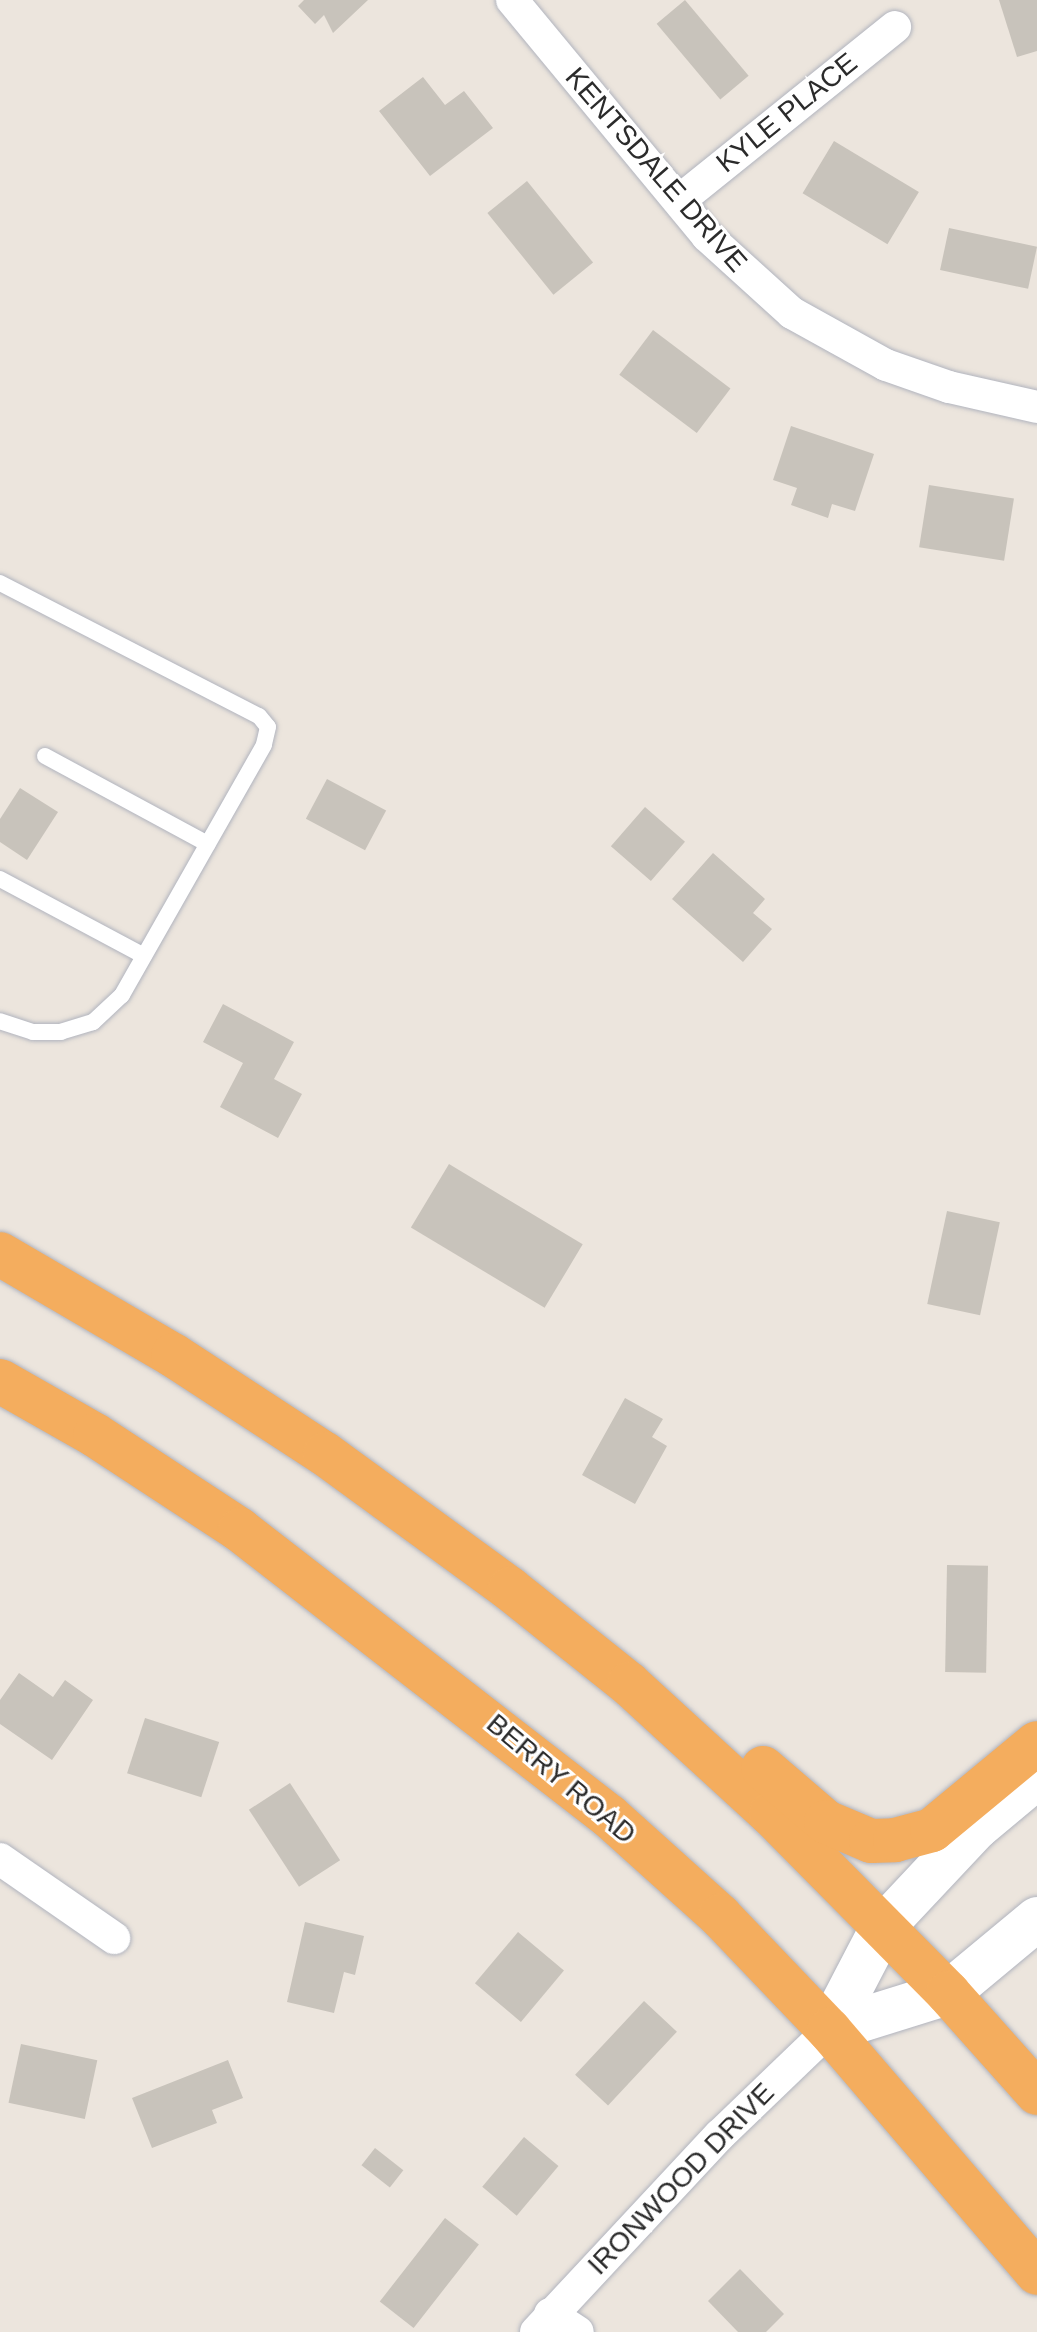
<!DOCTYPE html>
<style>
body{margin:0}
#map{position:relative;width:1037px;height:2332px;overflow:hidden;background:#ece5dd;font-family:Arial,sans-serif}
div>[style]{position:absolute}
[style*='--x']{left:calc(var(--x)*1px);top:calc(var(--y)*1px);width:calc(var(--w)*1px);rotate:calc(var(--a)*1deg)}
.building>*{inset:0;background:#c8c3bb;transform-origin:0 0}
.roads{filter:drop-shadow(0 0 2px #b1b4be) drop-shadow(0 0 2px #b1b4be)}
.service>*{height:16px;margin:-8px;padding:0 8px;transform-origin:8px;border-radius:8px;background:#fff}
.minor>*{height:32px;margin:-16px;padding:0 16px;transform-origin:16px;border-radius:16px;background:#fff}
.secondary>*{height:44px;margin:-22px;padding:0 22px;transform-origin:22px;border-radius:22px;background:#fff}
.trunk>*{height:44px;margin:-22px;padding:0 22px;transform-origin:22px;border-radius:22px;background:#f4ad5e}
span{translate:-50% -50%;white-space:nowrap;text-align:center;line-height:1.15;-webkit-text-stroke:6px #fff;paint-order:stroke}
.street-label{font-size:28px;color:#2b2b2b}
</style>
<div id="map">
<div class="building">
<div style="clip-path:polygon(304px 0,368px 0,333px 33px,324px 15px,315px 24px,298px 6px)"></div>
<div style="left:685px;top:0;width:99px;height:37px;rotate:50deg"></div>
<div style="clip-path:polygon(999px 0,1037px 0,1037px 51px,1017px 57px)"></div>
<div style="clip-path:polygon(423px 77px,445px 105px,464px 91px,493px 128px,430px 176px,379px 111px)"></div>
<div style="left:834px;top:141px;width:99px;height:61px;rotate:31deg"></div>
<div style="left:527px;top:181px;width:105px;height:51px;rotate:51deg"></div>
<div style="left:949px;top:228px;width:90px;height:43px;rotate:12deg"></div>
<div style="left:653px;top:330px;width:97px;height:56px;rotate:37deg"></div>
<div style="clip-path:polygon(791px 426px,874px 454px,855px 511px,832px 504px,828px 518px,791px 505px,797px 488px,773px 480px)"></div>
<div style="left:929px;top:485px;width:86px;height:63px;rotate:9deg"></div>
<div style="left:327px;top:779px;width:67px;height:45px;rotate:28deg"></div>
<div style="clip-path:polygon(20px 788px,58px 812px,27px 860px,0 842px,0 819px)"></div>
<div style="left:645px;top:807px;width:53px;height:52px;rotate:41deg"></div>
<div style="clip-path:polygon(713px 853px,765px 899px,753px 913px,772px 929px,743px 962px,672px 899px)"></div>
<div style="clip-path:polygon(223px 1004px,294px 1042px,274px 1079px,302px 1094px,278px 1138px,220px 1107px,243px 1063px,203px 1042px)"></div>
<div style="left:449px;top:1164px;width:156px;height:74px;rotate:31deg"></div>
<div style="left:947px;top:1211px;width:54px;height:95px;rotate:12deg"></div>
<div style="clip-path:polygon(625px 1398px,663px 1419px,652px 1437px,667px 1446px,635px 1504px,582px 1475px)"></div>
<div style="left:947px;top:1565px;width:41px;height:107px;rotate:1deg"></div>
<div style="clip-path:polygon(19px 1673px,53px 1697px,65px 1680px,93px 1700px,52px 1760px,0 1724px,0 1700px)"></div>
<div style="left:145px;top:1718px;width:78px;height:58px;rotate:18deg"></div>
<div style="left:290px;top:1783px;width:92px;height:49px;rotate:57deg"></div>
<div style="clip-path:polygon(305px 1922px,364px 1936px,355px 1975px,344px 1972px,334px 2013px,287px 2002px)"></div>
<div style="left:518px;top:1932px;width:60px;height:67px;rotate:40deg"></div>
<div style="left:644px;top:2001px;width:45px;height:101px;rotate:43deg"></div>
<div style="left:21px;top:2044px;width:78px;height:60px;rotate:12deg"></div>
<div style="clip-path:polygon(228px 2060px,243px 2098px,212px 2110px,217px 2123px,152px 2148px,132px 2098px)"></div>
<div style="left:524px;top:2137px;width:45px;height:65px;rotate:40deg"></div>
<div style="left:375px;top:2148px;width:36px;height:22px;rotate:38deg"></div>
<div style="left:445px;top:2218px;width:43px;height:106px;rotate:38deg"></div>
<div style="clip-path:polygon(740px 2269px,784px 2314px,766px 2332px,738px 2332px,708px 2301px)"></div>
</div>
<div class="roads">
<div class="service">
<div style="--x:0;--y:583;--w:291;--a:27.2"></div>
<div style="--x:259;--y:716;--w:14;--a:51"></div>
<div style="--x:268;--y:727;--w:18;--a:103"></div>
<div style="--x:264;--y:745;--w:288;--a:119.6"></div>
<div style="--x:122;--y:995;--w:40;--a:137"></div>
<div style="--x:93;--y:1022;--w:34;--a:163"></div>
<div style="--x:61;--y:1032;--w:28;--a:180"></div>
<div style="--x:33;--y:1032;--w:35;--a:-162"></div>
<div style="--x:45;--y:756;--w:185;--a:28.4"></div>
<div style="--x:0;--y:879;--w:163;--a:28.1"></div>
</div>
<div class="minor">
<div style="--x:512;--y:0;--w:306;--a:50.4"></div>
<div style="--x:707;--y:236;--w:115;--a:42.2"></div>
<div style="--x:792;--y:313;--w:107;--a:29"></div>
<div style="--x:886;--y:365;--w:67;--a:19.2"></div>
<div style="--x:949;--y:387;--w:90;--a:12.8"></div>
<div style="--x:680;--y:200;--w:276;--a:-38.8"></div>
<div style="--x:0;--y:1859;--w:139;--a:34.7"></div>
<div style="--x:550;--y:2314;--w:33;--a:33"></div>
<div style="--x:536;--y:2332;--w:270;--a:-47"></div>
<div style="--x:720;--y:2135;--w:151;--a:-43.9"></div>
</div>
<div class="secondary">
<div style="--x:829;--y:2030;--w:115;--a:-62.5"></div>
<div style="--x:882;--y:1928;--w:139;--a:-46.8"></div>
<div style="--x:977;--y:1827;--w:78;--a:-39.8"></div>
<div style="--x:829;--y:2030;--w:125;--a:-17.3"></div>
<div style="--x:948;--y:1993;--w:116;--a:-39.7"></div>
</div>
<div class="trunk">
<div style="--x:0;--y:1254;--w:200;--a:30.3"></div>
<div style="--x:173;--y:1355;--w:181;--a:33.1"></div>
<div style="--x:325;--y:1454;--w:229;--a:36.1"></div>
<div style="--x:510;--y:1589;--w:152;--a:38.6"></div>
<div style="--x:629;--y:1684;--w:193;--a:42.5"></div>
<div style="--x:771;--y:1814;--w:252;--a:45.3"></div>
<div style="--x:948;--y:1993;--w:134;--a:48.3"></div>
<div style="--x:0;--y:1381;--w:109;--a:29.6"></div>
<div style="--x:95;--y:1435;--w:173;--a:33.2"></div>
<div style="--x:240;--y:1530;--w:467;--a:37.8"></div>
<div style="--x:609;--y:1816;--w:149;--a:42"></div>
<div style="--x:720;--y:1916;--w:158;--a:46.3"></div>
<div style="--x:829;--y:2030;--w:320;--a:49.4"></div>
<div style="--x:763;--y:1768;--w:83;--a:40.6"></div>
<div style="--x:826;--y:1822;--w:49;--a:22.9"></div>
<div style="--x:871;--y:1841;--w:24;--a:-2"></div>
<div style="--x:895;--y:1840;--w:38;--a:-15"></div>
<div style="--x:932;--y:1830;--w:136;--a:-39.6"></div>
</div>
</div>
<div class="street-label">
<span style="left:787px;top:113px;rotate:-39deg">KYLE PLACE</span>
<span style="left:656px;top:170px;rotate:49deg">KENTSDALE DRIVE</span>
<span style="left:561px;top:1779px;rotate:40deg">BERRY ROAD</span>
<span style="left:681px;top:2179px;rotate:-46deg">IRONWOOD DRIVE</span>
</div>
</div>
